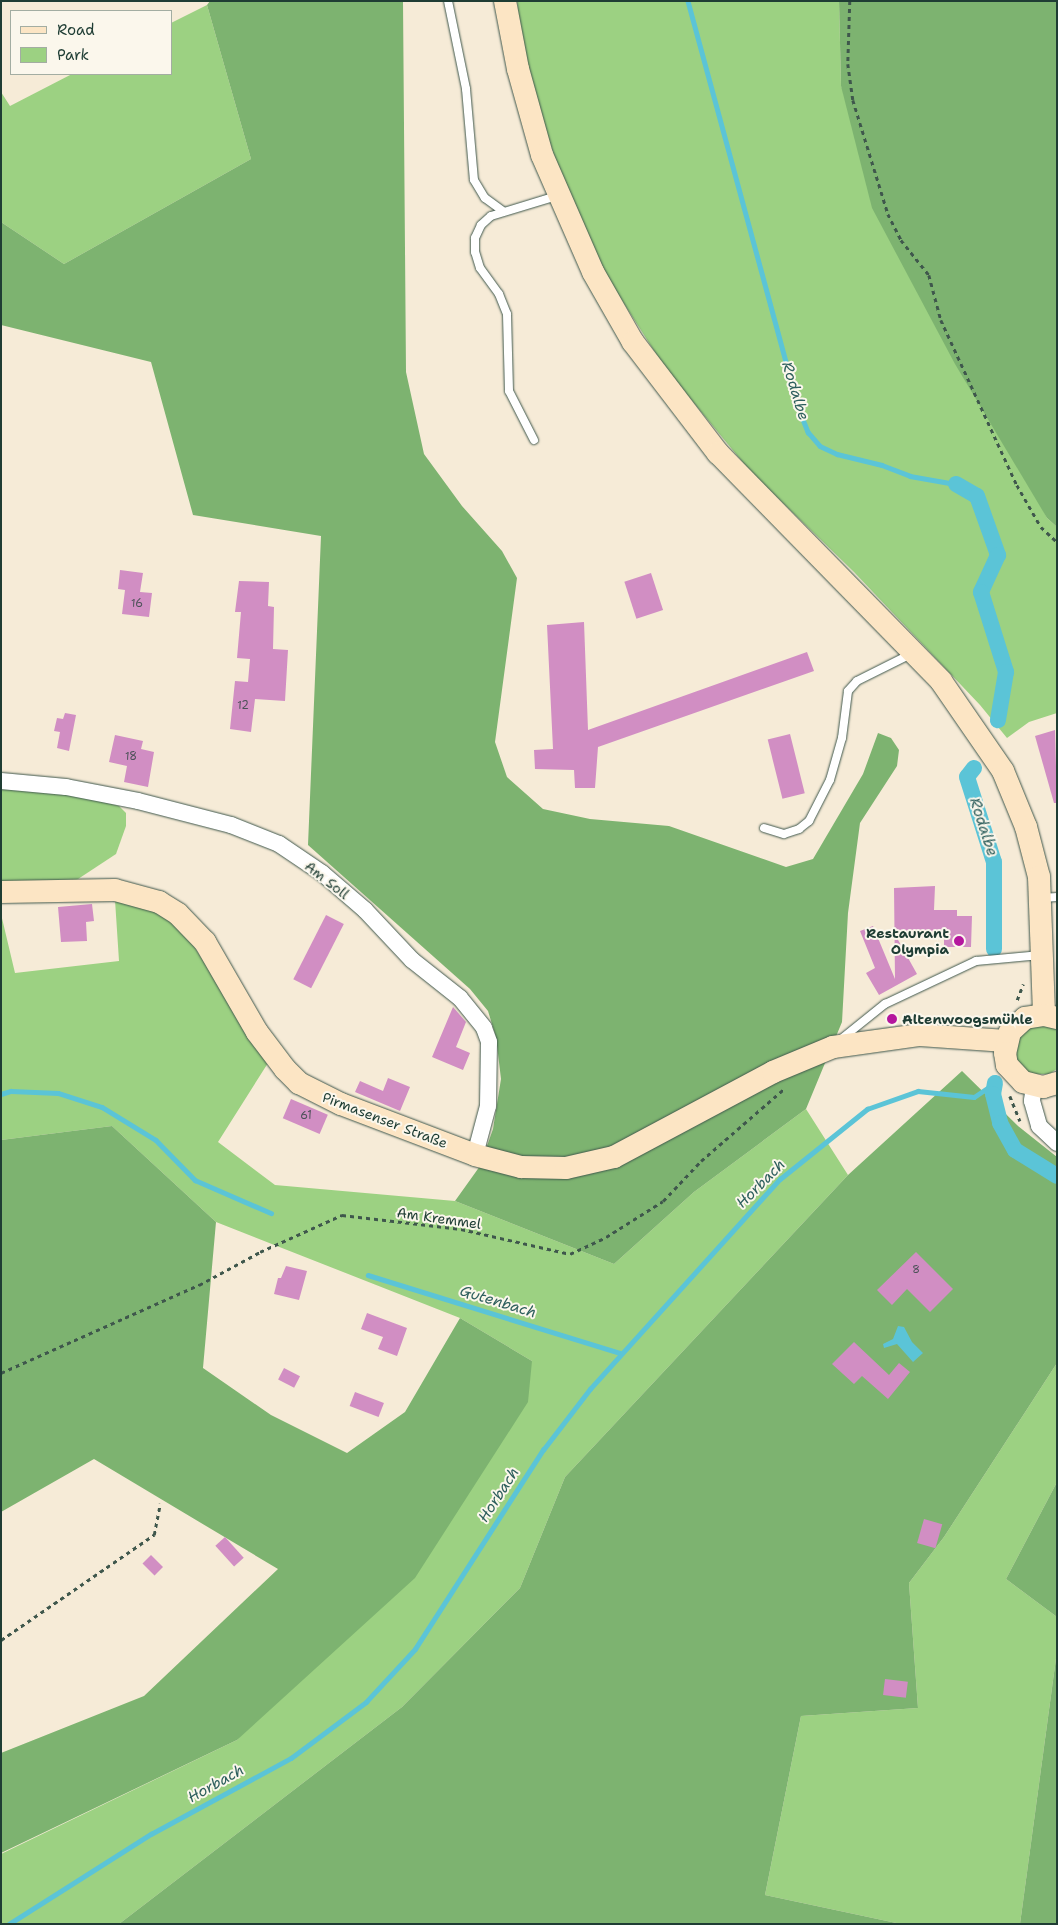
<!DOCTYPE html>
<meta charset="utf-8">
<style>
body{margin:0}
#map{position:relative;width:1058px;height:1925px;overflow:hidden;background:#f6ebd7;font-family:"Shantell Sans",sans-serif}
div>[style]{position:absolute}
[style*='--x']{left:calc(var(--x)*1px);top:calc(var(--y)*1px);width:calc(var(--w)*1px);rotate:calc(var(--a)*1deg)}
.green>*{inset:0;background:#9cd182}
.forest>*{inset:0;background:#7db370}
.water>*{inset:0;background:#5bc4d7}
.stream>*{height:4.5px;margin:-2.25px;padding:0 2.25px;transform-origin:2.25px;border-radius:2.25px;background:#5bc4d7}
.canal>*{height:16px;margin:-8px;padding:0 8px;transform-origin:8px;border-radius:8px;background:#5bc4d7}
.building>*{inset:0;background:#d18ec3;transform-origin:0 0}
.path>*{height:2.5px;margin-top:-1.25px;transform-origin:0;background:repeating-linear-gradient(90deg,#3f574c 0 4px,transparent 0 8px)}
.roads{filter:drop-shadow(0 0 1px #3f574c) drop-shadow(0 0 1px #3f574c)}
.lane>*{height:8px;margin:-4px;padding:0 4px;transform-origin:4px;border-radius:4px;background:#fff}
.street>*{height:16px;margin:-8px;padding:0 8px;transform-origin:8px;border-radius:8px;background:#fff}
.secondary>*{height:22px;margin:-11px;padding:0 11px;transform-origin:11px;border-radius:11px;background:#fce5c4}
.dots>*{width:14px;height:14px;translate:-50% -50%;box-sizing:border-box;border:2px solid #fbf7ec;border-radius:50%}
span{translate:-50% -50%;white-space:nowrap;text-align:center;line-height:1.15;-webkit-text-stroke:4px #fbf7ec;paint-order:stroke}
.number-label{font-size:11px;color:#4c5158}
.number-label span{-webkit-text-stroke-width:0}
.street-label{font-size:14px;color:#1f3d34}
.poi-label{font-size:14px;color:#1f3d34;font-weight:700}
.right{translate:-100% -50%;text-align:right}
.left{translate:0 -50%;text-align:left}
.water-label{font-size:15px;color:#2e5f5d;font-style:italic}
.frame{position:absolute;inset:0;border:2px solid #1f3d34;pointer-events:none}
.legend{position:absolute;left:10px;top:10px;width:162px;height:65px;box-sizing:border-box;background:#fbf7ec;border:1px solid #a3ada2;margin:0;padding:6px 9px;list-style:none;font-size:15px;color:#1f3d34}
.legend li{display:flex;align-items:center;gap:10px;height:25px}
.legend b{width:25px;border:1px solid #a3ada2}
</style>
<div id="map">
<div class="green">
<div style="clip-path:polygon(517px 1px,839px 1px,841px 86px,1047px 518px,1057px 527px,1057px 713px,1029px 722px,1007px 738px,980px 705px,854px 572px,750px 471px,665px 368px,609px 280px,570px 203px,546px 131px,522px 44px)"></div>
<div style="clip-path:polygon(207px 5px,251px 159px,64px 264px,1px 222px,1px 92px,10px 106px,72px 74px,171px 74px,171px 23px)"></div>
<div style="clip-path:polygon(1px 786px,62px 791px,119px 806px,126px 813px,126px 826px,116px 854px,75px 881px,1px 883px)"></div>
<div style="clip-path:polygon(115px 900px,156px 912px,183px 929px,268px 1063px,218px 1142px,275px 1185px,455px 1201px,614px 1264px,694px 1192px,806px 1109px,848px 1175px,565px 1477px,520px 1588px,402px 1707px,119px 1924px,1px 1924px,1px 1854px,237px 1740px,532px 1361px,460px 1318px,216px 1222px,112px 1126px,1px 1140px,1px 914px,15px 973px,119px 961px)"></div>
<div style="clip-path:polygon(1027px 1026px,1052px 1026px,1057px 1029px,1057px 1069px,1049px 1074px,1032px 1074px,1024px 1070px,1014px 1056px,1015px 1039px)"></div>
<div style="clip-path:polygon(1057px 1363px,1057px 1482px,1006px 1579px,1057px 1617px,1057px 1651px,1020px 1924px,901px 1924px,765px 1895px,801px 1716px,918px 1708px,909px 1583px,944px 1537px)"></div>
</div>
<div class="forest">
<div style="clip-path:polygon(210px 1px,403px 1px,406px 372px,424px 454px,462px 506px,502px 551px,517px 578px,495px 742px,507px 777px,543px 809px,590px 819px,669px 826px,786px 867px,813px 859px,863px 774px,878px 733px,891px 738px,899px 750px,897px 766px,860px 823px,848px 913px,842px 1022px,806px 1109px,694px 1192px,614px 1264px,455px 1201px,480px 1166px,493px 1129px,501px 1079px,496px 1037px,488px 1011px,470px 989px,308px 845px,321px 536px,193px 515px,151px 362px,1px 325px,1px 222px,64px 264px,251px 159px,207px 5px)"></div>
<div style="clip-path:polygon(839px 1px,1057px 1px,1057px 527px,1047px 518px,955px 364px,872px 208px,841px 86px)"></div>
<div style="clip-path:polygon(962px 1071px,1018px 1126px,1057px 1157px,1057px 1363px,944px 1537px,909px 1583px,918px 1708px,801px 1716px,765px 1895px,901px 1924px,119px 1924px,402px 1707px,520px 1588px,565px 1477px,848px 1175px)"></div>
<div style="clip-path:polygon(112px 1126px,216px 1222px,203px 1368px,271px 1415px,347px 1453px,405px 1412px,460px 1318px,532px 1361px,528px 1402px,415px 1578px,237px 1740px,1px 1853px,1px 1753px,144px 1696px,278px 1569px,94px 1459px,1px 1512px,1px 1140px)"></div>
<div style="clip-path:polygon(1057px 1482px,1057px 1617px,1006px 1579px)"></div>
<div style="clip-path:polygon(1057px 1651px,1057px 1924px,1020px 1924px)"></div>
</div>
<div class="water">
<div style="clip-path:polygon(898px 1326px,904px 1327px,912px 1342px,923px 1353px,913px 1362px,897px 1344px,884px 1348px,883px 1344px,893px 1339px)"></div>
</div>
<div class="stream">
<div style="--x:688;--y:1;--w:426;--a:74.8"></div>
<div style="--x:800;--y:412;--w:22;--a:68"></div>
<div style="--x:808;--y:432;--w:18;--a:49"></div>
<div style="--x:820;--y:446;--w:19;--a:25"></div>
<div style="--x:837;--y:454;--w:46;--a:13.7"></div>
<div style="--x:882;--y:465;--w:30;--a:21"></div>
<div style="--x:910;--y:476;--w:47;--a:9.9"></div>
<div style="--x:1;--y:1094;--w:10;--a:-17"></div>
<div style="--x:11;--y:1091;--w:47;--a:2.4"></div>
<div style="--x:58;--y:1093;--w:46;--a:17.7"></div>
<div style="--x:102;--y:1107;--w:63;--a:31.4"></div>
<div style="--x:156;--y:1140;--w:56;--a:45.7"></div>
<div style="--x:195;--y:1180;--w:83;--a:23.5"></div>
<div style="--x:368;--y:1275;--w:264;--a:17.2"></div>
<div style="--x:9;--y:1924;--w:168;--a:-32.4"></div>
<div style="--x:151;--y:1834;--w:159;--a:-28.5"></div>
<div style="--x:291;--y:1758;--w:94;--a:-36.7"></div>
<div style="--x:366;--y:1702;--w:72;--a:-47.2"></div>
<div style="--x:415;--y:1649;--w:237;--a:-57.3"></div>
<div style="--x:543;--y:1450;--w:77;--a:-52.4"></div>
<div style="--x:590;--y:1389;--w:283;--a:-47.9"></div>
<div style="--x:780;--y:1179;--w:112;--a:-38.8"></div>
<div style="--x:867;--y:1109;--w:54;--a:-19.4"></div>
<div style="--x:918;--y:1091;--w:56;--a:6.1"></div>
<div style="--x:974;--y:1097;--w:25;--a:-34"></div>
</div>
<div class="canal">
<div style="--x:956;--y:484;--w:24;--a:30"></div>
<div style="--x:977;--y:496;--w:63;--a:70.4"></div>
<div style="--x:998;--y:555;--w:41;--a:114.7"></div>
<div style="--x:981;--y:592;--w:84;--a:72.6"></div>
<div style="--x:1006;--y:672;--w:49;--a:99.5"></div>
<div style="--x:974;--y:768;--w:11;--a:128"></div>
<div style="--x:967;--y:777;--w:89;--a:72.4"></div>
<div style="--x:994;--y:862;--w:87;--a:90"></div>
<div style="--x:995;--y:1083;--w:11;--a:100"></div>
<div style="--x:993;--y:1094;--w:30;--a:76"></div>
<div style="--x:1000;--y:1123;--w:31;--a:61"></div>
<div style="--x:1015;--y:1150;--w:49;--a:31.8"></div>
</div>
<div class="building">
<div style="clip-path:polygon(120px 570px,143px 573px,140px 592px,152px 593px,149px 617px,122px 614px,125px 590px,118px 589px)"></div>
<div style="left:651px;top:573px;width:39px;height:28px;rotate:72deg"></div>
<div style="clip-path:polygon(239px 581px,269px 582px,268px 606px,274px 607px,273px 649px,288px 650px,285px 701px,255px 699px,251px 732px,230px 729px,235px 681px,248px 682px,250px 659px,237px 658px,241px 612px,235px 612px)"></div>
<div style="clip-path:polygon(584px 622px,588px 730px,807px 652px,814px 671px,598px 747px,595px 788px,575px 788px,574px 770px,535px 769px,534px 750px,553px 749px,547px 625px)"></div>
<div style="clip-path:polygon(65px 713px,76px 715px,69px 751px,57px 748px,60px 732px,54px 731px,57px 718px,63px 719px)"></div>
<div style="clip-path:polygon(1055px 730px,1057px 803px,1054px 803px,1035px 736px)"></div>
<div style="left:790px;top:734px;width:61px;height:23px;rotate:76deg"></div>
<div style="clip-path:polygon(115px 735px,143px 741px,141px 749px,154px 752px,148px 787px,124px 782px,127px 766px,109px 762px)"></div>
<div style="clip-path:polygon(935px 886px,934px 910px,957px 910px,957px 916px,972px 916px,971px 947px,944px 947px,944px 937px,897px 938px,917px 974px,879px 995px,866px 973px,875px 968px,860px 931px,873px 926px,895px 979px,894px 888px)"></div>
<div style="clip-path:polygon(92px 904px,94px 921px,86px 922px,87px 941px,61px 942px,58px 907px)"></div>
<div style="left:326px;top:915px;width:20px;height:72px;rotate:27deg"></div>
<div style="clip-path:polygon(453px 1007px,466px 1022px,456px 1047px,470px 1053px,463px 1070px,432px 1057px)"></div>
<div style="clip-path:polygon(388px 1078px,410px 1087px,400px 1111px,355px 1092px,360px 1081px,383px 1091px)"></div>
<div style="left:291px;top:1099px;width:40px;height:21px;rotate:23deg"></div>
<div style="clip-path:polygon(916px 1252px,953px 1289px,930px 1312px,907px 1289px,892px 1305px,877px 1290px)"></div>
<div style="clip-path:polygon(286px 1266px,307px 1271px,299px 1300px,274px 1294px,278px 1278px,281px 1278px)"></div>
<div style="clip-path:polygon(367px 1313px,407px 1328px,397px 1356px,378px 1349px,383px 1337px,361px 1329px)"></div>
<div style="clip-path:polygon(854px 1342px,889px 1375px,899px 1363px,910px 1372px,888px 1399px,862px 1376px,854px 1384px,832px 1364px)"></div>
<div style="left:284px;top:1368px;width:18px;height:13px;rotate:27deg"></div>
<div style="left:355px;top:1392px;width:31px;height:15px;rotate:21deg"></div>
<div style="left:924px;top:1519px;width:19px;height:25px;rotate:16deg"></div>
<div style="left:225px;top:1537px;width:28px;height:13px;rotate:48deg"></div>
<div style="left:151px;top:1555px;width:17px;height:12px;rotate:45deg"></div>
<div style="left:885px;top:1679px;width:23px;height:16px;rotate:7deg"></div>
</div>
<div class="path">
<div style="--x:850;--y:1;--w:63;--a:91.8"></div>
<div style="--x:848;--y:64;--w:36;--a:82"></div>
<div style="--x:853;--y:100;--w:119;--a:72.9"></div>
<div style="--x:888;--y:214;--w:29;--a:63"></div>
<div style="--x:901;--y:240;--w:45;--a:51.3"></div>
<div style="--x:929;--y:275;--w:47;--a:75.1"></div>
<div style="--x:941;--y:320;--w:182;--a:65.3"></div>
<div style="--x:1017;--y:485;--w:48;--a:60.3"></div>
<div style="--x:1041;--y:527;--w:22;--a:43"></div>
<div style="--x:1017;--y:1000;--w:17;--a:-69"></div>
<div style="--x:1010;--y:1096;--w:27;--a:68"></div>
<div style="--x:1;--y:1373;--w:217;--a:-24"></div>
<div style="--x:199;--y:1285;--w:69;--a:-28.4"></div>
<div style="--x:260;--y:1252;--w:90;--a:-24.3"></div>
<div style="--x:342;--y:1215;--w:120;--a:6.7"></div>
<div style="--x:461;--y:1229;--w:112;--a:12.9"></div>
<div style="--x:570;--y:1254;--w:40;--a:-25"></div>
<div style="--x:606;--y:1237;--w:67;--a:-32.3"></div>
<div style="--x:663;--y:1201;--w:55;--a:-46.5"></div>
<div style="--x:701;--y:1161;--w:111;--a:-41"></div>
<div style="--x:1;--y:1640;--w:186;--a:-34.5"></div>
<div style="--x:154;--y:1535;--w:32;--a:-79"></div>
</div>
<div class="roads">
<div class="lane">
<div style="--x:448;--y:1;--w:90;--a:78.4"></div>
<div style="--x:466;--y:89;--w:91;--a:85"></div>
<div style="--x:474;--y:180;--w:21;--a:59"></div>
<div style="--x:485;--y:198;--w:22;--a:36"></div>
<div style="--x:534;--y:440;--w:55;--a:-117"></div>
<div style="--x:509;--y:391;--w:77;--a:-91.5"></div>
<div style="--x:507;--y:314;--w:22;--a:-112"></div>
<div style="--x:499;--y:294;--w:32;--a:-126"></div>
<div style="--x:480;--y:268;--w:17;--a:-107"></div>
<div style="--x:475;--y:252;--w:14;--a:-90"></div>
<div style="--x:475;--y:238;--w:14;--a:-65"></div>
<div style="--x:481;--y:225;--w:13;--a:-42"></div>
<div style="--x:491;--y:216;--w:69;--a:-16.9"></div>
<div style="--x:764;--y:828;--w:21;--a:17"></div>
<div style="--x:784;--y:834;--w:16;--a:-18"></div>
<div style="--x:799;--y:829;--w:13;--a:-39"></div>
<div style="--x:809;--y:821;--w:46;--a:-62.9"></div>
<div style="--x:830;--y:780;--w:44;--a:-74.1"></div>
<div style="--x:842;--y:738;--w:47;--a:-82.7"></div>
<div style="--x:848;--y:691;--w:13;--a:-48"></div>
<div style="--x:857;--y:681;--w:60;--a:-26.6"></div>
<div style="--x:1042;--y:898;--w:15;--a:-4"></div>
<div style="--x:840;--y:1040;--w:58;--a:-38.7"></div>
<div style="--x:885;--y:1004;--w:101;--a:-25.3"></div>
<div style="--x:976;--y:961;--w:65;--a:-5.3"></div>
</div>
<div class="street">
<div style="--x:1;--y:781;--w:65;--a:5.3"></div>
<div style="--x:66;--y:787;--w:73;--a:11"></div>
<div style="--x:138;--y:801;--w:96;--a:14.5"></div>
<div style="--x:231;--y:825;--w:52;--a:21.6"></div>
<div style="--x:279;--y:844;--w:52;--a:34"></div>
<div style="--x:322;--y:873;--w:57;--a:40.7"></div>
<div style="--x:365;--y:910;--w:69;--a:46.8"></div>
<div style="--x:412;--y:960;--w:61;--a:38.4"></div>
<div style="--x:460;--y:998;--w:38;--a:51"></div>
<div style="--x:484;--y:1028;--w:15;--a:70"></div>
<div style="--x:489;--y:1042;--w:64;--a:90.9"></div>
<div style="--x:488;--y:1106;--w:51;--a:104.9"></div>
<div style="--x:1034;--y:1086;--w:15;--a:98"></div>
<div style="--x:1032;--y:1101;--w:26;--a:74"></div>
<div style="--x:1039;--y:1126;--w:25;--a:43"></div>
</div>
<div class="secondary">
<div style="--x:505;--y:1;--w:69;--a:79.2"></div>
<div style="--x:518;--y:69;--w:89;--a:74.4"></div>
<div style="--x:542;--y:155;--w:128;--a:66.4"></div>
<div style="--x:593;--y:272;--w:81;--a:60.3"></div>
<div style="--x:633;--y:342;--w:140;--a:52.6"></div>
<div style="--x:718;--y:453;--w:319;--a:45.6"></div>
<div style="--x:941;--y:681;--w:109;--a:55.4"></div>
<div style="--x:1003;--y:771;--w:61;--a:67.7"></div>
<div style="--x:1026;--y:827;--w:52;--a:75.4"></div>
<div style="--x:1039;--y:877;--w:138;--a:87.9"></div>
<div style="--x:1;--y:892;--w:114;--a:-1"></div>
<div style="--x:115;--y:890;--w:46;--a:15.3"></div>
<div style="--x:159;--y:902;--w:22;--a:32"></div>
<div style="--x:178;--y:914;--w:39;--a:46"></div>
<div style="--x:205;--y:942;--w:104;--a:60"></div>
<div style="--x:257;--y:1032;--w:46;--a:52.9"></div>
<div style="--x:285;--y:1069;--w:20;--a:45"></div>
<div style="--x:299;--y:1083;--w:47;--a:26.6"></div>
<div style="--x:341;--y:1104;--w:143;--a:20.8"></div>
<div style="--x:475;--y:1155;--w:48;--a:14.6"></div>
<div style="--x:521;--y:1167;--w:45;--a:1.3"></div>
<div style="--x:566;--y:1168;--w:49;--a:-12.9"></div>
<div style="--x:614;--y:1157;--w:180;--a:-28.1"></div>
<div style="--x:773;--y:1072;--w:65;--a:-22.6"></div>
<div style="--x:833;--y:1047;--w:88;--a:-7.9"></div>
<div style="--x:920;--y:1035;--w:86;--a:4"></div>
<div style="--x:1057;--y:1018;--w:13;--a:-167"></div>
<div style="--x:1044;--y:1015;--w:19;--a:171"></div>
<div style="--x:1025;--y:1018;--w:21;--a:137"></div>
<div style="--x:1010;--y:1032;--w:22;--a:103"></div>
<div style="--x:1005;--y:1053;--w:12;--a:81"></div>
<div style="--x:1007;--y:1065;--w:23;--a:47"></div>
<div style="--x:1023;--y:1082;--w:21;--a:14"></div>
<div style="--x:1043;--y:1087;--w:15;--a:-16"></div>
</div>
</div>
<div class="dots">
<div style="left:959px;top:941px;background:#b5179e"></div>
<div style="left:892px;top:1019px;background:#b5179e"></div>
</div>
<div class="number-label">
<span style="left:137px;top:604px">16</span>
<span style="left:243px;top:706px">12</span>
<span style="left:131px;top:757px">18</span>
<span style="left:306px;top:1116px">61</span>
<span style="left:916px;top:1270px">8</span>
</div>
<div class="street-label">
<span style="left:327px;top:880px;rotate:38deg">Am Soll</span>
<span style="left:385px;top:1120px;rotate:21deg">Pirmasenser Straße</span>
<span style="left:439px;top:1218px;rotate:8deg">Am Kremmel</span>
</div>
<div class="poi-label">
<span class="right" style="left:949px;top:941px">Restaurant<br>Olympia</span>
<span class="left" style="left:902px;top:1019px">Altenwoogsmühle</span>
</div>
<div class="water-label">
<span style="left:795px;top:391px;rotate:73deg">Rodalbe</span>
<span style="left:983px;top:827px;rotate:72deg">Rodalbe</span>
<span style="left:761px;top:1184px;rotate:-45deg">Horbach</span>
<span style="left:498px;top:1302px;rotate:17deg">Gutenbach</span>
<span style="left:499px;top:1495px;rotate:-57deg">Horbach</span>
<span style="left:216px;top:1784px;rotate:-29deg">Horbach</span>
</div>
<div class="frame"></div>
<ul class="legend">
<li><b style="height:6px;background:#fce5c4"></b>Road</li>
<li><b style="height:14px;background:#9cd182"></b>Park</li>
</ul>
</div>
